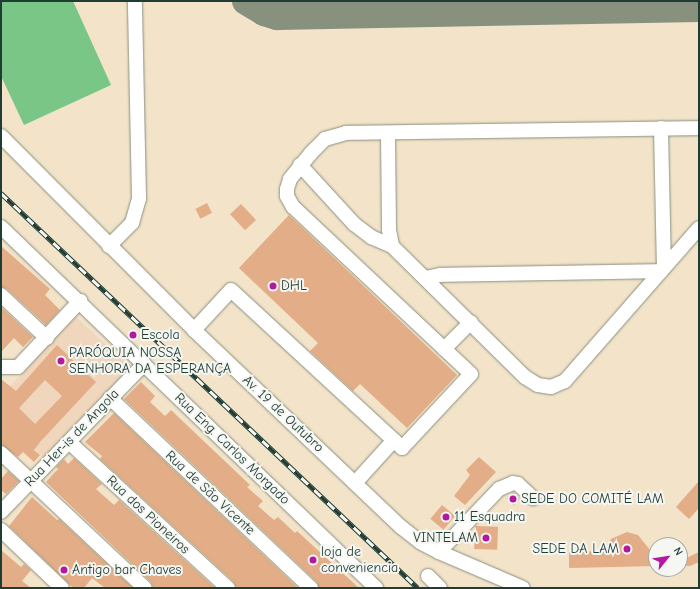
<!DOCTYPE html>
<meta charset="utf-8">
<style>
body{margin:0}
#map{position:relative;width:700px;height:589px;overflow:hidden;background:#f2e3c9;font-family:"Comic Neue",sans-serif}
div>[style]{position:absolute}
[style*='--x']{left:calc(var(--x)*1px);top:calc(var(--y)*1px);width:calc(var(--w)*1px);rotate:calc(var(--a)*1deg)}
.built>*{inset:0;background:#efd6bc}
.green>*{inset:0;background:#79c686}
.taxiway>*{height:28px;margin:-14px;padding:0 14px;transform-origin:14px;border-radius:14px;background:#88907e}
.building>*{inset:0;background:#e2ad87;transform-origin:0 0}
.roads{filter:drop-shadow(0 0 1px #88907e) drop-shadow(0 0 1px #88907e)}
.minor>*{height:14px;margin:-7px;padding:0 7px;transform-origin:7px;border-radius:7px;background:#fff}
.rail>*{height:4.5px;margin-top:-2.25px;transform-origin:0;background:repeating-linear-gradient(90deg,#f6f6f2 0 9px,#1f3d34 0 18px);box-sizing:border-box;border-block:1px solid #1f3d34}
.dots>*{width:11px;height:11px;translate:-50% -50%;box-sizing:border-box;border:2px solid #f6f6f2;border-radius:50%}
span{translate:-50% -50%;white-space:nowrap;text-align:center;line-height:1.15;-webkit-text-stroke:4px #f6f6f2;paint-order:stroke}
.poi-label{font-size:14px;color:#1f3d34}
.left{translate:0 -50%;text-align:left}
.right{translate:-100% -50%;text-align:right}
.street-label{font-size:14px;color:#1f3d34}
.frame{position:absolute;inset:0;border:2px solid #1f3d34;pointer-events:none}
.north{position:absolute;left:648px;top:537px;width:40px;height:40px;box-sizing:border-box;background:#f6f6f2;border:1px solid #a0aca6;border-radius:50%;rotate:60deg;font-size:11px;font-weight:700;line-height:16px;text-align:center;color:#1f3d34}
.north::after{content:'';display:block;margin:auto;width:14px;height:18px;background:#b5179e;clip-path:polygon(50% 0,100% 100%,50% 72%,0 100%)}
</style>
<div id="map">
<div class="built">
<div style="clip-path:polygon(75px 316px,133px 370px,46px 460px,1px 417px,1px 396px)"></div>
</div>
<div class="green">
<div style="clip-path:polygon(1px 1px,73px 1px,111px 85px,24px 125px,1px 76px)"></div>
</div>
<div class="taxiway">
<div style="--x:246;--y:1;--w:21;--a:31"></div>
<div style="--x:264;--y:12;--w:14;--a:17"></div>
<div style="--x:277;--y:16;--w:422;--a:-1.1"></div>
</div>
<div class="building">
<div style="left:207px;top:203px;width:11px;height:13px;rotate:63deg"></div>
<div style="left:241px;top:204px;width:22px;height:15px;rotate:47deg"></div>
<div style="clip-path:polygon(289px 215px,457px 375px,407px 428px,360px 384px,353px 391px,310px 351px,318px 343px,239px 268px)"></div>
<div style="clip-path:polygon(1px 246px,50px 289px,45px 295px,60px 310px,46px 325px,7px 289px,1px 287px)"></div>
<div style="clip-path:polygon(1px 307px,33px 337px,23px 347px,14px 338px,1px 352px)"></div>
<div style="clip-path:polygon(evenodd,57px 345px,96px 382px,40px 442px,34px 450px,40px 455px,34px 462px,23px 452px,18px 457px,1px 445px,1px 379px,16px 391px,57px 345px,45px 380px,62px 396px,35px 424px,19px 408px,45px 380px)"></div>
<div style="clip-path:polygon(141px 382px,155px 396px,150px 402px,165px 416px,171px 410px,250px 485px,247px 487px,263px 501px,258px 506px,274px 520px,278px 517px,295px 533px,297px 531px,359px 588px,319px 588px,317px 582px,124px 399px)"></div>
<div style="clip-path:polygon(114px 413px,298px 588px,236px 588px,234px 582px,100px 459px,102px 456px,85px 442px)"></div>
<div style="clip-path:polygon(479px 457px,496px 472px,465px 505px,454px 496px,470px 475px,466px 470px)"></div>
<div style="clip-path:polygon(74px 458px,102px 484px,96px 489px,114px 505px,119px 500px,215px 588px,153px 588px,151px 582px,46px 482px,58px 469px,56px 467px,64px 459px,68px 464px)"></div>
<div style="clip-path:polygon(8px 471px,19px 481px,6px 494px,1px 490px,1px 479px)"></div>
<div style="clip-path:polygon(699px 481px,699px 508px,689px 519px,676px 507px)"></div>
<div style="left:513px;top:492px;width:10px;height:9px;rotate:45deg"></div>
<div style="clip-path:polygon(32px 497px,57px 520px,59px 519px,133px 588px,105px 588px,92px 578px,84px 588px,74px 588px,70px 585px,9px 526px)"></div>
<div style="left:442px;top:505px;width:17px;height:18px;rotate:40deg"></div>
<div style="left:475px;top:526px;width:23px;height:23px;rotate:2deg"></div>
<div style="clip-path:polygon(627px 532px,638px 535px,650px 550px,656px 550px,656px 566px,569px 568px,569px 552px,604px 551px,611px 539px)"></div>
<div style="clip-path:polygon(1px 550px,21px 567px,24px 564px,31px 570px,22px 581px,31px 588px,1px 588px)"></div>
<div style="clip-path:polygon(699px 552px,699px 562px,690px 566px,680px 566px,680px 561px)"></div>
</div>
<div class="roads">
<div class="minor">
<div style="--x:661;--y:128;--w:139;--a:88.8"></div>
<div style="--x:388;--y:133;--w:97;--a:89.4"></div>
<div style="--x:389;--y:230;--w:16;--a:79"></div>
<div style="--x:392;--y:246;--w:187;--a:44.6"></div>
<div style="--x:525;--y:377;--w:15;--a:32"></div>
<div style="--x:538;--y:385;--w:13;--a:9"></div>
<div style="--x:551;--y:387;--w:15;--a:-23"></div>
<div style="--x:565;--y:381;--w:203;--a:-48.8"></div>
<div style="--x:1;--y:136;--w:274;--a:45.1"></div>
<div style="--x:194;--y:330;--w:286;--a:43.6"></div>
<div style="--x:401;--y:527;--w:24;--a:38"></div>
<div style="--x:420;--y:542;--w:21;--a:28"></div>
<div style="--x:439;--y:552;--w:91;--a:23.2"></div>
<div style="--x:300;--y:165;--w:80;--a:47.5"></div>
<div style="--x:354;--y:224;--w:21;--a:37"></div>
<div style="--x:371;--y:237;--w:23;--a:23"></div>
<div style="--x:1;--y:227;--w:521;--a:43.91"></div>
<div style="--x:109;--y:246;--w:33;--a:-45"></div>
<div style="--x:132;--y:223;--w:26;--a:-74"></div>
<div style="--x:139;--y:198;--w:197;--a:-91.2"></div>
<div style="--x:425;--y:278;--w:15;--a:-11"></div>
<div style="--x:440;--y:275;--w:221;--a:-1"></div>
<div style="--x:1;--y:295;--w:63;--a:43.1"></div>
<div style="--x:194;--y:330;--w:54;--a:-47.2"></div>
<div style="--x:231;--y:290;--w:233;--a:42.7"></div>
<div style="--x:402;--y:448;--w:101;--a:-47"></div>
<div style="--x:471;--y:374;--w:244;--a:-136.8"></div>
<div style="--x:293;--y:207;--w:13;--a:-119"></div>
<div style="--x:287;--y:196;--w:7;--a:-90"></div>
<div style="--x:287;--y:189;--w:10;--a:-73"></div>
<div style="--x:290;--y:179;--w:33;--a:-51"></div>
<div style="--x:311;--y:153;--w:20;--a:-45"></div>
<div style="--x:325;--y:139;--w:22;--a:-16"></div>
<div style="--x:346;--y:133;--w:353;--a:-0.8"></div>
<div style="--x:444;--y:349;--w:38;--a:-45"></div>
<div style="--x:1;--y:367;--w:17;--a:0"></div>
<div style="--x:18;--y:367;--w:91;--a:-46.8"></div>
<div style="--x:110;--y:398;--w:277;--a:43.4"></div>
<div style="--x:69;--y:442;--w:216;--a:42.6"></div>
<div style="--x:1;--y:453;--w:197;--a:43.2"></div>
<div style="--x:355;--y:483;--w:58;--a:-47.8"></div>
<div style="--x:1;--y:512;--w:206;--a:-46"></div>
<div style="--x:1;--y:530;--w:84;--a:43.6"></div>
<div style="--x:439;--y:552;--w:87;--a:-46.4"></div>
<div style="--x:499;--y:489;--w:15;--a:-23"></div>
<div style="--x:513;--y:483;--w:5;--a:11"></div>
<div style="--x:518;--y:484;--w:21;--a:43"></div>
<div style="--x:428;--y:576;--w:17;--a:45"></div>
</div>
</div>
<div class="rail">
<div style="--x:1;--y:193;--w:574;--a:43.45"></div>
</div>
<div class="dots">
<div style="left:273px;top:286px;background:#b5179e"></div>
<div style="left:133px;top:335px;background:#b5179e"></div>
<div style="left:61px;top:361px;background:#b5179e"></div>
<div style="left:513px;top:499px;background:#b5179e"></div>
<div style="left:446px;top:517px;background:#b5179e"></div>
<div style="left:486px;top:538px;background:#b5179e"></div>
<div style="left:627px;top:549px;background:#b5179e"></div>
<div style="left:313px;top:560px;background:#b5179e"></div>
<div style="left:64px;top:570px;background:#b5179e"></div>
</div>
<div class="poi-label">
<span class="left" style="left:281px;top:286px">DHL</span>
<span class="left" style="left:141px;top:335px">Escola</span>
<span class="left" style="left:69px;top:361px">PARÓQUIA NOSSA<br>SENHORA DA ESPERANÇA</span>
<span class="left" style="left:521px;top:499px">SEDE DO COMITÉ LAM</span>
<span class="left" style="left:454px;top:517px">11 Esquadra</span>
<span class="right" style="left:478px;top:538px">VINTELAM</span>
<span class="right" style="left:619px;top:549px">SEDE DA LAM</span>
<span class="left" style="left:321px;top:560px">loja de<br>conveniencia</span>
<span class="left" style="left:72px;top:570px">Antigo bar Chaves</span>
</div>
<div class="street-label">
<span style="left:283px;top:414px;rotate:43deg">Av. 19 de Outubro</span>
<span style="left:72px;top:438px;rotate:-46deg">Rua Her-is de Angola</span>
<span style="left:232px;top:449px;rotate:44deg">Rua Eng. Carlos Morgado</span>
<span style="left:210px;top:493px;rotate:43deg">Rua de São Vicente</span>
<span style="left:148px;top:515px;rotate:43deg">Rua dos Pioneiros</span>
</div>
<div class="frame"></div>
<div class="north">N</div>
</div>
